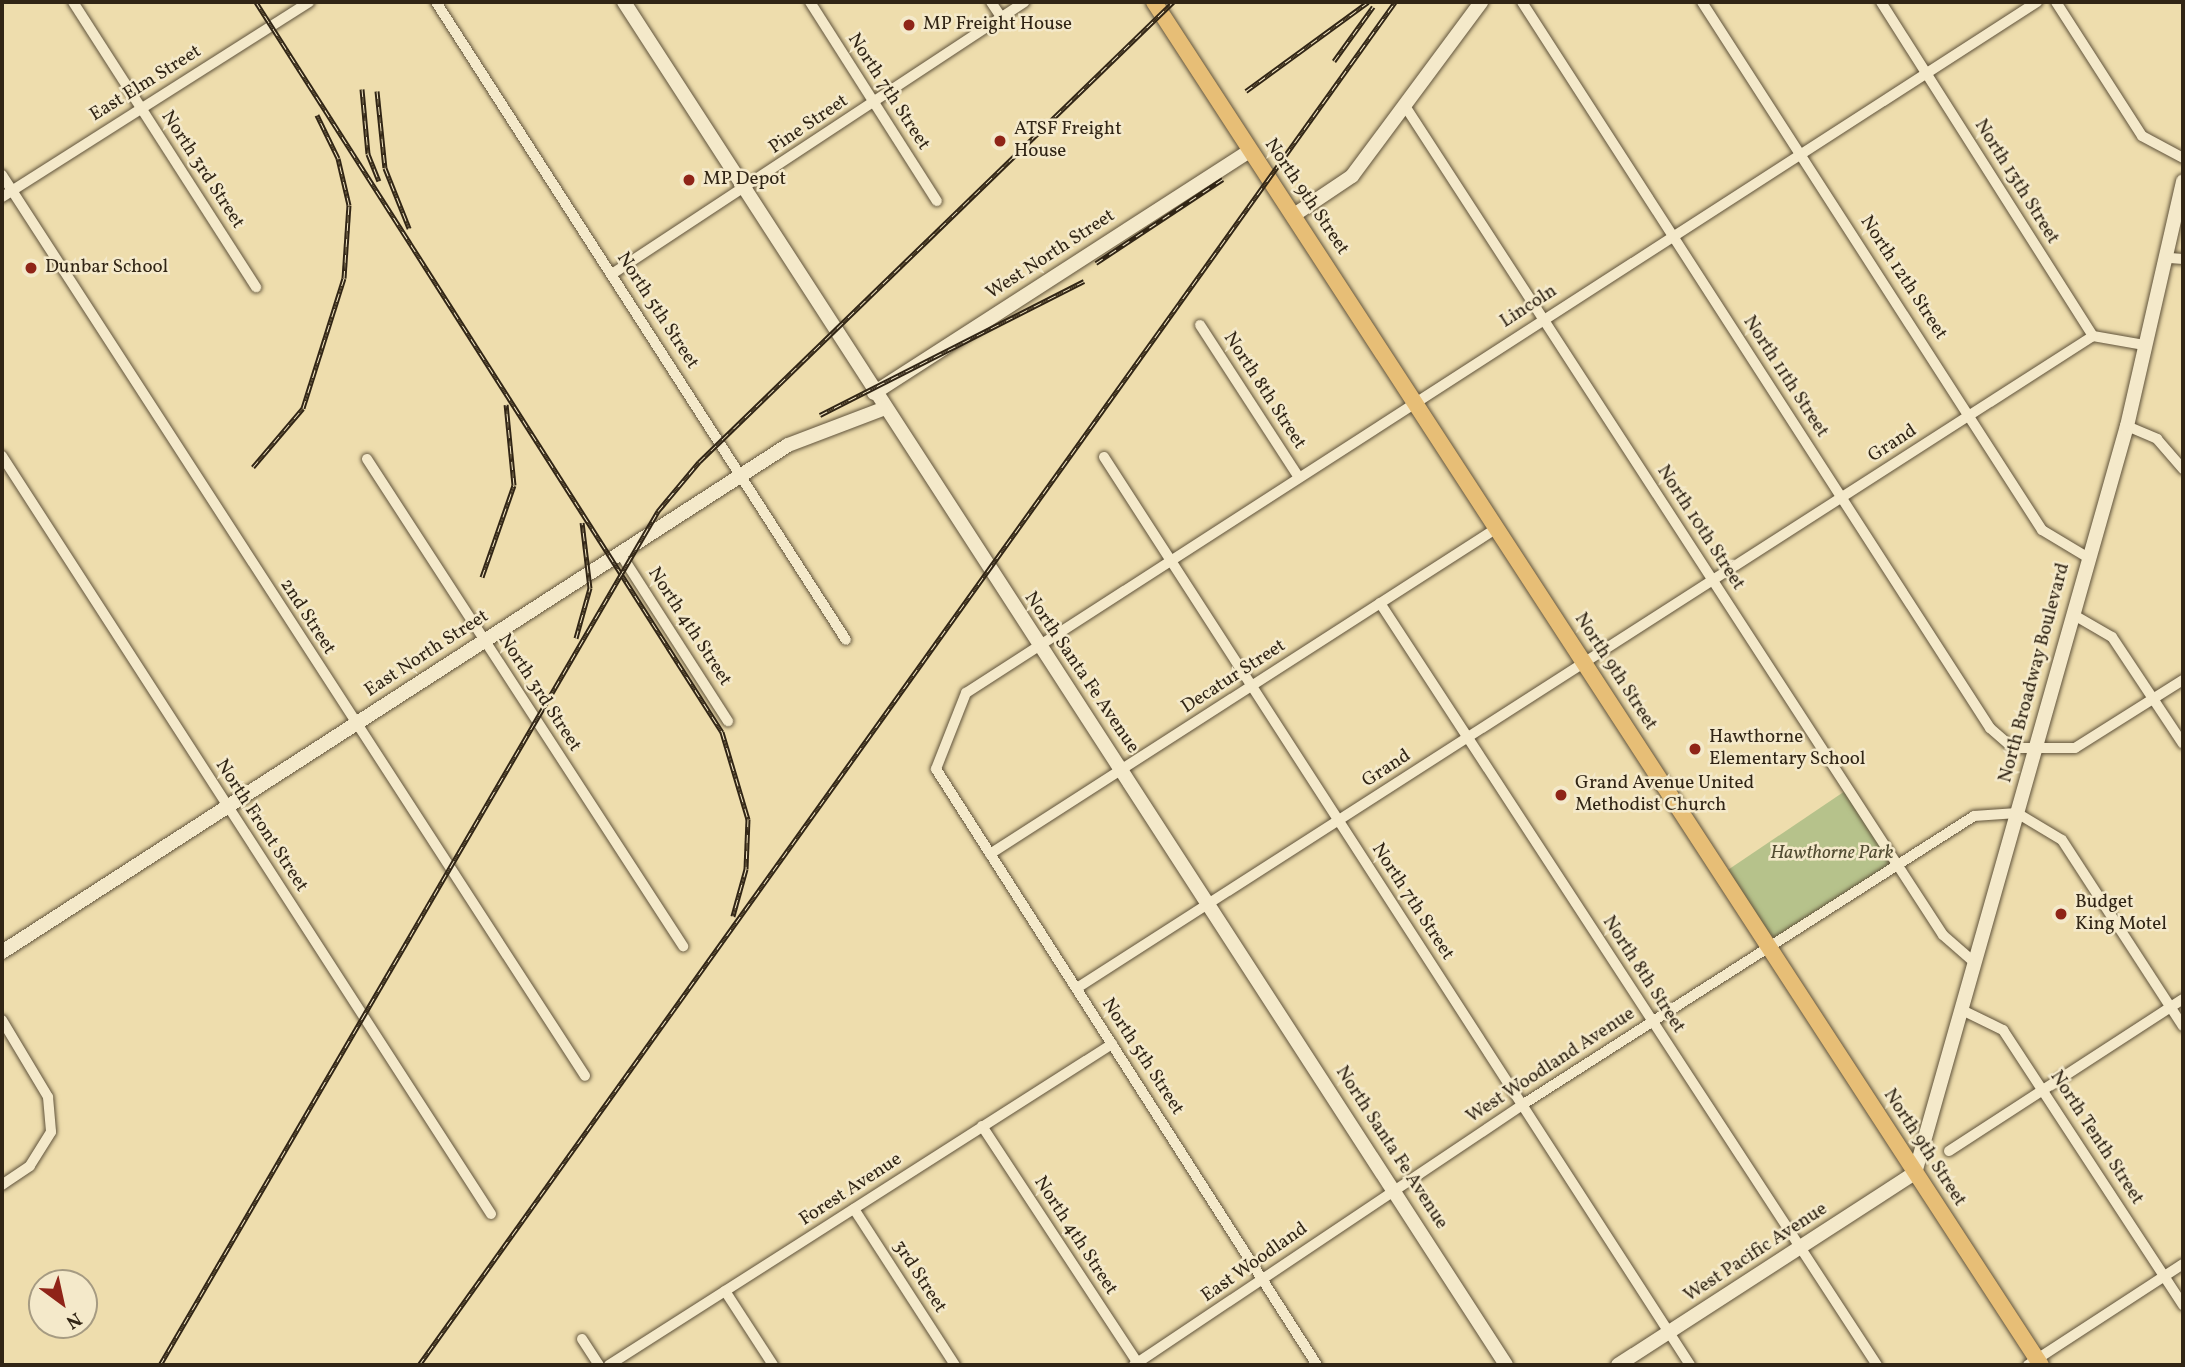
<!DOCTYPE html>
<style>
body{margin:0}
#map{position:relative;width:2185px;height:1367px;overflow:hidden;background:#eeddad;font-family:Vollkorn,serif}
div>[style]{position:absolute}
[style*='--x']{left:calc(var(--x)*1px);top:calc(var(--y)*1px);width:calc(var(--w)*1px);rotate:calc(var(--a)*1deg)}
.green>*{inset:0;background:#b6c28b;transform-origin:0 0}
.roads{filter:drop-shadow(0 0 2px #60533b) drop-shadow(0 0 2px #60533b)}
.street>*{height:10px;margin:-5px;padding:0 5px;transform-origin:5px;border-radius:5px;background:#f4e9ca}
.secondary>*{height:14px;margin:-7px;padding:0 7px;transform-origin:7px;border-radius:7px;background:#f4e9ca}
.primary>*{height:16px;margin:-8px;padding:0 8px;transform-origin:8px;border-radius:8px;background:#e7be76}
.rail>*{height:5px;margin-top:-2.5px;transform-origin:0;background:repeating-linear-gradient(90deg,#f4e9ca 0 8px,#312515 0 16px);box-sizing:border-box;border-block:2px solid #312515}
.dots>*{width:19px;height:19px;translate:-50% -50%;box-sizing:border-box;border:4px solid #f4e9ca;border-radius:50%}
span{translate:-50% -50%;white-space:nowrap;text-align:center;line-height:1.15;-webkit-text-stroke:5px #f4e9ca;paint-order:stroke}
.poi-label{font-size:19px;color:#312515}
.left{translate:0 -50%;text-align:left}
.street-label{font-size:19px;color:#312515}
.park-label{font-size:19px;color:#524c32;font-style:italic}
.frame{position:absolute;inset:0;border:4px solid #312515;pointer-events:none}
.north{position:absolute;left:28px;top:1269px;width:70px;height:70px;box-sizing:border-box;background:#f4e9ca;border:2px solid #a69b82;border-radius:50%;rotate:147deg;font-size:19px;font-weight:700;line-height:28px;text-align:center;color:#312515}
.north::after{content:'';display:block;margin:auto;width:24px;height:32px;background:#8f2418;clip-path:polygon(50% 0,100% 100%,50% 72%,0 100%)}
</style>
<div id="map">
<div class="green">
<div style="left:1848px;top:789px;width:90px;height:154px;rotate:56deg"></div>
</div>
<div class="roads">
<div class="street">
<div style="--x:73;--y:2;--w:339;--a:57.3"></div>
<div style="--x:436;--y:2;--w:758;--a:57.27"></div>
<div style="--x:810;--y:2;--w:236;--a:57.5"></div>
<div style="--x:991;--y:2;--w:18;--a:56"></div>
<div style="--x:1522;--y:2;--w:864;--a:57.19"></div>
<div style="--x:1990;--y:728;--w:30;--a:41"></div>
<div style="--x:2013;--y:748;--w:62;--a:0"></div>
<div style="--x:2075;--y:748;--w:128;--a:-32.2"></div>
<div style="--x:1702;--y:2;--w:628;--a:57.22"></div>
<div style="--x:2042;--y:530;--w:52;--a:31"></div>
<div style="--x:1881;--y:2;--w:396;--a:57.6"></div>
<div style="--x:2093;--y:336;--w:52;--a:10"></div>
<div style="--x:2056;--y:2;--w:159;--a:57.3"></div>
<div style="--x:2142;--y:136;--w:47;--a:28.2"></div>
<div style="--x:1405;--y:106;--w:988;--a:57.02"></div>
<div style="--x:1943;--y:935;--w:41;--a:41.1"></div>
<div style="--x:2;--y:175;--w:1073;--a:57.09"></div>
<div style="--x:2;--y:197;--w:364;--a:-32.4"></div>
<div style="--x:2170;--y:258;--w:13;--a:4"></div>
<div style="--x:612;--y:274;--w:494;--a:-33.4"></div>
<div style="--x:1200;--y:325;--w:180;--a:57"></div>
<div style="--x:2127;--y:426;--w:33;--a:23"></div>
<div style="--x:2157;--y:439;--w:40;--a:49"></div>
<div style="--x:2;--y:456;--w:902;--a:57.17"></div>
<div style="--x:1104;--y:457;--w:1081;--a:57.16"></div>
<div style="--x:367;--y:459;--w:581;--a:57.02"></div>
<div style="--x:620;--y:553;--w:200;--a:57.3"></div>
<div style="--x:1380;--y:603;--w:910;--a:56.89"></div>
<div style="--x:2074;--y:615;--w:44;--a:30.1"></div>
<div style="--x:2112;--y:637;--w:128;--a:56.4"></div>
<div style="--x:990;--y:854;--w:603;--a:-32.74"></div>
<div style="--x:1077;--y:988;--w:1207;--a:-32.69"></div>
<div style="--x:1962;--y:1010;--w:46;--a:26"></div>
<div style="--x:2003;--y:1030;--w:329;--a:56.8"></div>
<div style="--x:2;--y:1020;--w:90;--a:59.1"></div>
<div style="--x:48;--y:1097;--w:35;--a:85"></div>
<div style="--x:51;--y:1132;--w:40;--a:122"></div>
<div style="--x:30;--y:1166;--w:34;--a:146"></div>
<div style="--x:982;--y:1126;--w:286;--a:56.7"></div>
<div style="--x:1949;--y:1151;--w:279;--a:-33"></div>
<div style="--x:854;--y:1209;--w:186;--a:57.1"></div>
<div style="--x:725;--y:1291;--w:88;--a:57"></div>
<div style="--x:582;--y:1339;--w:31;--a:57"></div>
<div style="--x:609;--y:1365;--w:597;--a:-32.54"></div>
<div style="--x:1134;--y:1365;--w:467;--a:-33.8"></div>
<div style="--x:1522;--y:1105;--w:536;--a:-32.59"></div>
<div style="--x:1974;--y:816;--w:43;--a:-4"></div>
<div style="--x:2017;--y:813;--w:52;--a:31"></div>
<div style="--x:2062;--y:840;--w:222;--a:57"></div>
<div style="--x:1317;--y:1365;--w:707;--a:-122.59"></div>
<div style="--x:936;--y:769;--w:82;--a:-68.5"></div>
<div style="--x:966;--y:693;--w:1275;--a:-32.83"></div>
<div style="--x:2028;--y:1365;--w:185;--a:-33.1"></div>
</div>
<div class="secondary">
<div style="--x:624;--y:2;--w:1623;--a:57.09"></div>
<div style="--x:1294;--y:215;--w:70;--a:-33.9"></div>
<div style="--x:1352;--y:176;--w:217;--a:-53.4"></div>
<div style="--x:874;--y:393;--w:446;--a:-32.8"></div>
<div style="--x:2;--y:952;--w:935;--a:-32.82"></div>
<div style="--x:788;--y:445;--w:102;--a:-20.8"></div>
<div style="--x:1618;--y:1365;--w:354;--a:-32.9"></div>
<div style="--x:1915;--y:1173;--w:777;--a:-74.16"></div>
<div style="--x:2127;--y:426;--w:251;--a:-77.1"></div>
</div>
<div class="primary">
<div style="--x:1154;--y:2;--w:1626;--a:56.95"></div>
</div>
</div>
<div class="rail">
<div style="--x:256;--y:2;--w:866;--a:57.45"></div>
<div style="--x:722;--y:732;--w:91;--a:73.4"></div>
<div style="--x:748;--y:819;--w:50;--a:92.3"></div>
<div style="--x:746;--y:869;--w:49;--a:105.5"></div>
<div style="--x:1334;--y:61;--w:67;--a:-54.2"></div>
<div style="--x:362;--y:89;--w:65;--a:84.7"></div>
<div style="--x:368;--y:154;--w:29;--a:68"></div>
<div style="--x:377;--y:91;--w:77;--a:84.1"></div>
<div style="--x:385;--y:168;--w:65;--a:68.2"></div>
<div style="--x:1246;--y:91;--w:151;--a:-36.1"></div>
<div style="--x:1096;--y:263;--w:152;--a:-33.5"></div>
<div style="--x:820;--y:415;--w:296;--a:-26.9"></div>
<div style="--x:253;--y:467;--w:77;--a:-49.7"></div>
<div style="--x:303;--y:408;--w:136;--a:-72.5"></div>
<div style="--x:344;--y:278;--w:73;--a:-86.1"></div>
<div style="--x:349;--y:205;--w:48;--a:-103.2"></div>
<div style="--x:338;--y:158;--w:48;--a:-116"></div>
<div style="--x:482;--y:577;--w:97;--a:-70.8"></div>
<div style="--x:514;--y:485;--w:81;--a:-95.6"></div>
<div style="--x:576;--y:638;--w:52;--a:-74.4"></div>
<div style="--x:590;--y:588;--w:66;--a:-96.9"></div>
<div style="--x:160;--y:1365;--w:989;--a:-59.75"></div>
<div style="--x:658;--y:511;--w:64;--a:-50.1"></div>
<div style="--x:699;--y:462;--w:661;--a:-44.14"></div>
<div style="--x:419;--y:1365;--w:1676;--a:-54.39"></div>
</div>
<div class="dots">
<div style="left:909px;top:25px;background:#8f2418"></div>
<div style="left:1000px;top:141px;background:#8f2418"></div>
<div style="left:689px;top:180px;background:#8f2418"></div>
<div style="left:31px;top:268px;background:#8f2418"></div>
<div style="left:1695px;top:749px;background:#8f2418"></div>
<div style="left:1561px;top:795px;background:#8f2418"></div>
<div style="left:2061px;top:914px;background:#8f2418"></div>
</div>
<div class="poi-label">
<span class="left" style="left:923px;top:25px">MP Freight House</span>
<span class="left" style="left:1014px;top:141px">ATSF Freight<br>House</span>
<span class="left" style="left:703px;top:180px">MP Depot</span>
<span class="left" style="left:45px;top:268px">Dunbar School</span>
<span class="left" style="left:1709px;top:749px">Hawthorne<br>Elementary School</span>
<span class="left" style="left:1575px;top:795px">Grand Avenue United<br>Methodist Church</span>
<span class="left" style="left:2075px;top:914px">Budget<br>King Motel</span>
</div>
<div class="street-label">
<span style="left:146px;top:84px;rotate:-32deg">East Elm Street</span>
<span style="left:888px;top:92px;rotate:57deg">North 7th Street</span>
<span style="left:809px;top:125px;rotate:-34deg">Pine Street</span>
<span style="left:202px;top:170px;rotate:57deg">North 3rd Street</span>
<span style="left:2016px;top:182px;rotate:58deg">North 13th Street</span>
<span style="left:1306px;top:197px;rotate:56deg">North 9th Street</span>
<span style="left:1051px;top:255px;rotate:-33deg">West North Street</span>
<span style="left:1903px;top:278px;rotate:57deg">North 12th Street</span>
<span style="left:1529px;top:307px;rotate:-33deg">Lincoln</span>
<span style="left:657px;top:311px;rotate:57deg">North 5th Street</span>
<span style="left:1785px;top:377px;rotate:57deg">North 11th Street</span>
<span style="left:1264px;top:391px;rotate:57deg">North 8th Street</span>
<span style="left:1893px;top:444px;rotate:-33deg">Grand</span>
<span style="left:1700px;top:528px;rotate:57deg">North 10th Street</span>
<span style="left:307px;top:617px;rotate:57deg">2nd Street</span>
<span style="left:689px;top:627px;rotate:57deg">North 4th Street</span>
<span style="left:427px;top:654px;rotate:-33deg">East North Street</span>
<span style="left:1615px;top:672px;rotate:57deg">North 9th Street</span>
<span style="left:1081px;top:673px;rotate:56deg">North Santa Fe Avenue</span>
<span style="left:2035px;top:673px;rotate:-75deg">North Broadway Boulevard</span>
<span style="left:1234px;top:677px;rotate:-33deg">Decatur Street</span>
<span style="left:539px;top:693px;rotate:57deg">North 3rd Street</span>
<span style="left:1387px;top:769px;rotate:-33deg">Grand</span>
<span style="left:261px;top:826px;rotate:57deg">North Front Street</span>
<span style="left:1412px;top:902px;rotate:57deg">North 7th Street</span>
<span style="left:1643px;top:975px;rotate:57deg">North 8th Street</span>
<span style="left:1142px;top:1057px;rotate:57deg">North 5th Street</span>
<span style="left:1551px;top:1066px;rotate:-33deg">West Woodland Avenue</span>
<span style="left:2096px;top:1138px;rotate:57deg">North Tenth Street</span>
<span style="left:1391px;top:1148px;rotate:57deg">North Santa Fe Avenue</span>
<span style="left:1924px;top:1148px;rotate:57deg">North 9th Street</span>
<span style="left:851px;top:1190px;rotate:-33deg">Forest Avenue</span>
<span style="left:1075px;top:1236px;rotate:57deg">North 4th Street</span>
<span style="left:1756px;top:1253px;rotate:-33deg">West Pacific Avenue</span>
<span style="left:1255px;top:1263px;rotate:-35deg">East Woodland</span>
<span style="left:919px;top:1277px;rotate:57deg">3rd Street</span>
</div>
<div class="park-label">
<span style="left:1832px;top:854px">Hawthorne Park</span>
</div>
<div class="frame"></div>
<div class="north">N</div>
</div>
